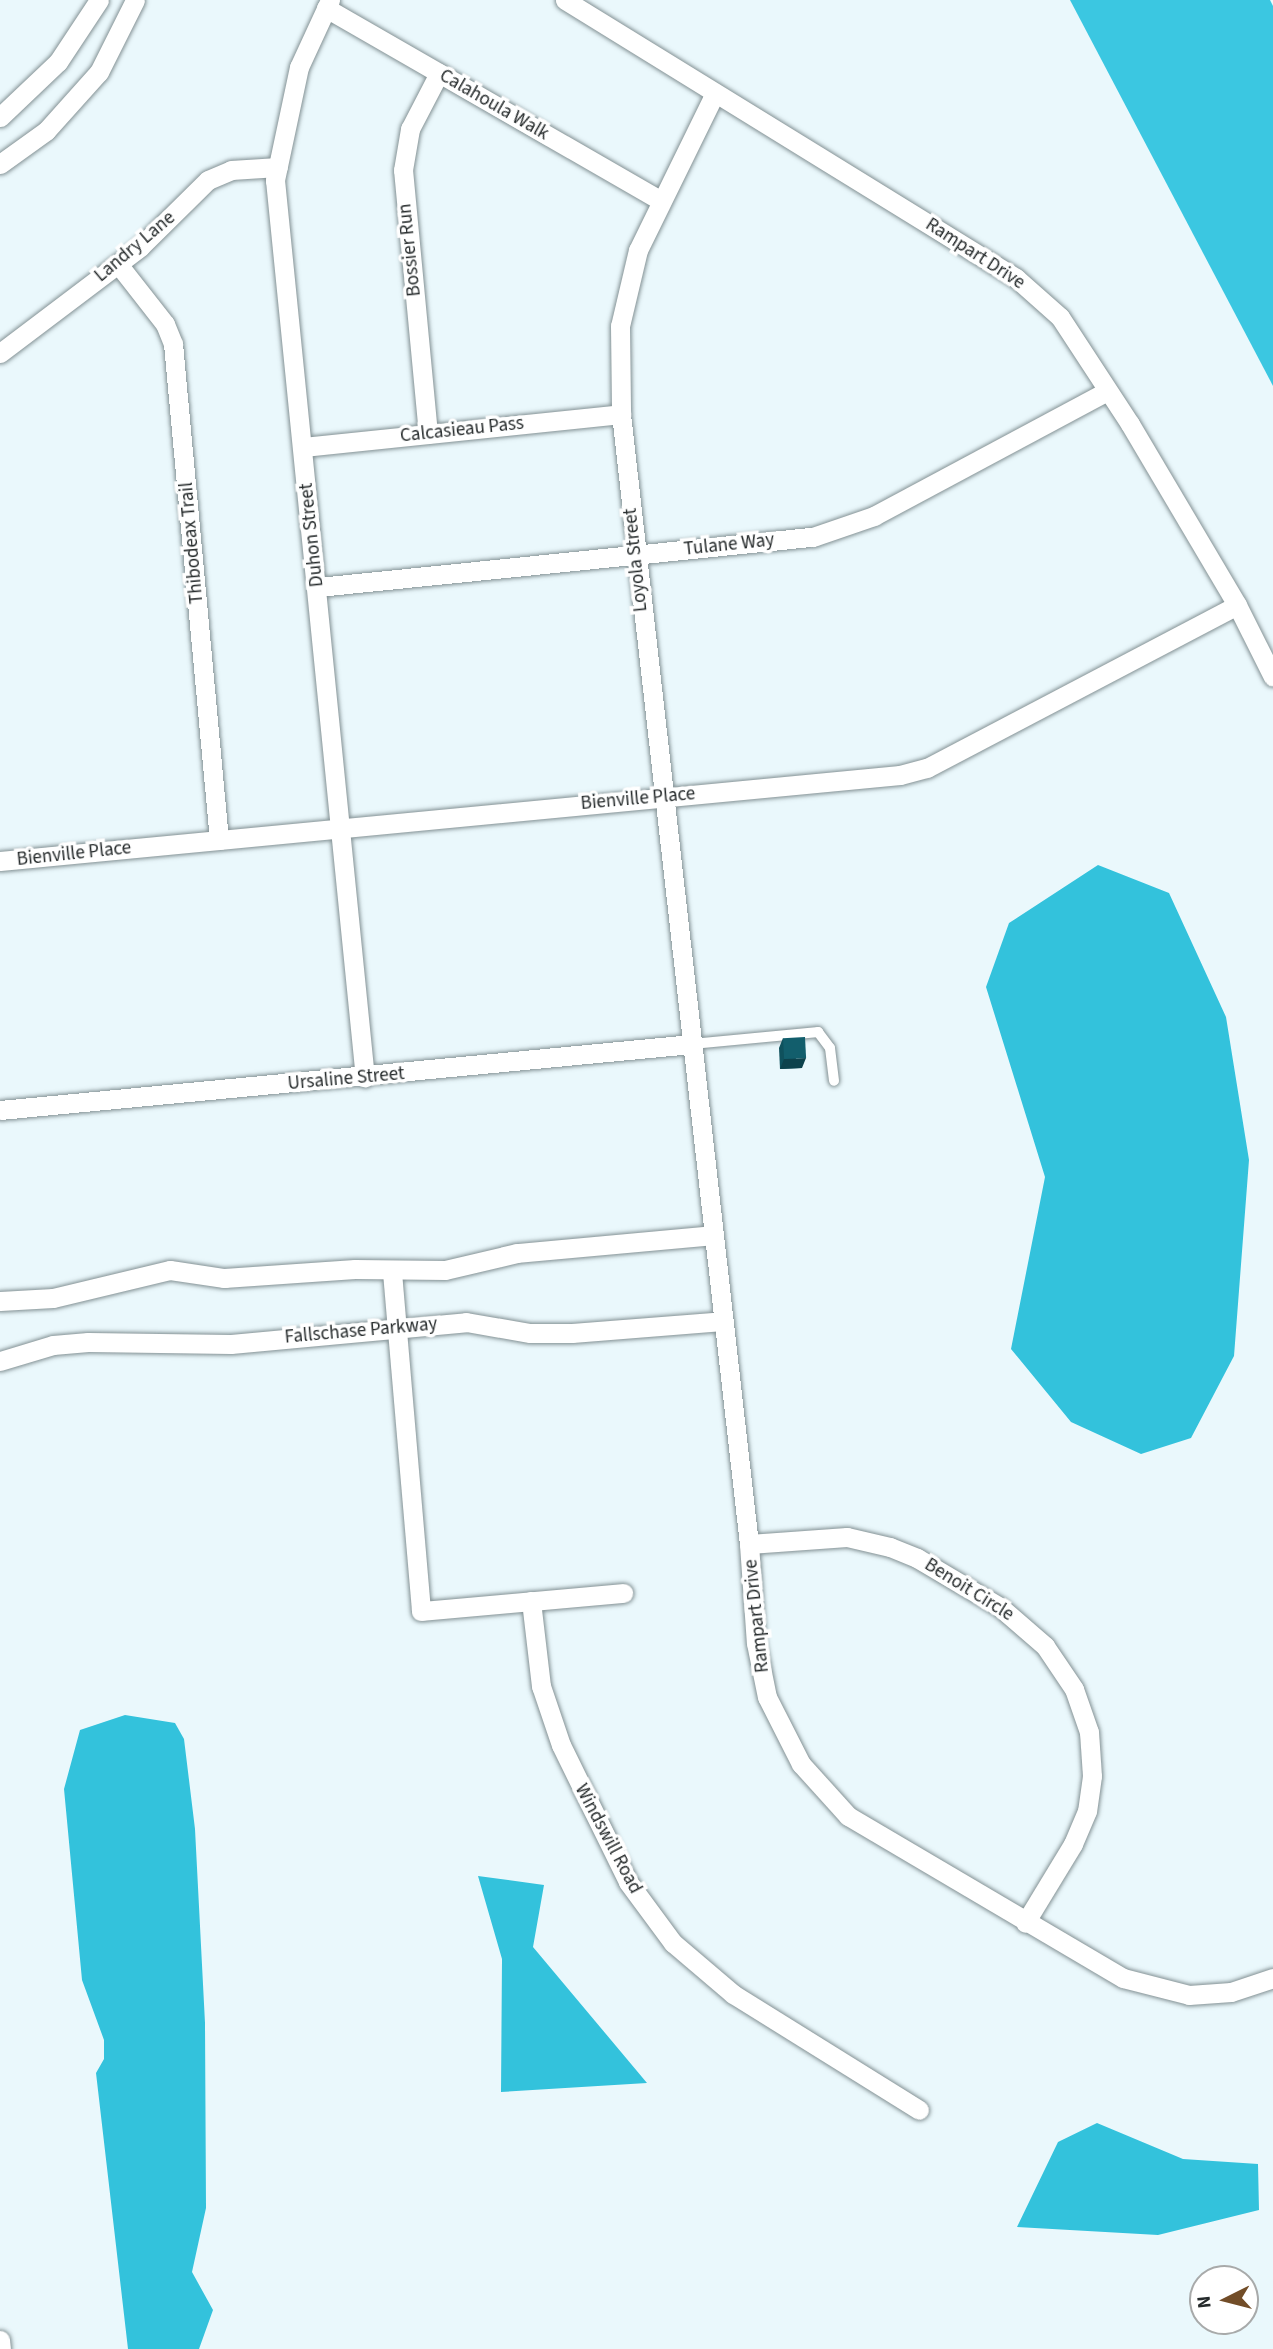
<!DOCTYPE html>
<style>
body{margin:0}
#map{position:relative;width:1273px;height:2349px;overflow:hidden;background:#eaf8fc;font-family:"Source Sans 3",sans-serif}
div>[style]{position:absolute}
[style*='--x']{left:calc(var(--x)*1px);top:calc(var(--y)*1px);width:calc(var(--w)*1px);rotate:calc(var(--a)*1deg)}
.forest>*{inset:0;background:#3bc7e1}
.water>*{inset:0;background:#33c2dc}
.roads{filter:drop-shadow(0 0 2px #839194) drop-shadow(0 0 2px #839194)}
.lane>*{height:10px;margin:-5px;padding:0 5px;transform-origin:5px;border-radius:5px;background:#fff}
.street>*{height:19px;margin:-9.5px;padding:0 9.5px;transform-origin:9.5px;border-radius:9.5px;background:#fff}
.wall>*{inset:0;background:#0f515d}
.shaded-wall>*{inset:0;background:#0d424c}
.building>*{inset:0;background:#125e6c;transform-origin:0 0}
span{translate:-50% -50%;white-space:nowrap;text-align:center;line-height:1.15;-webkit-text-stroke:7px #fff;paint-order:stroke}
.street-label{font-size:19px;color:#252a2b}
.north{position:absolute;left:1189px;top:2265px;width:70px;height:70px;box-sizing:border-box;background:#fff;border:2px solid #a8aaaa;border-radius:50%;rotate:264deg;font-size:19px;font-weight:700;line-height:28px;text-align:center;color:#252a2b}
.north::after{content:'';display:block;margin:auto;width:24px;height:32px;background:#724d28;clip-path:polygon(50% 0,100% 100%,50% 72%,0 100%)}
</style>
<div id="map">
<div class="forest">
<div style="clip-path:polygon(1070px 0,1270px 0,1273px 6px,1273px 386px)"></div>
</div>
<div class="water">
<div style="clip-path:polygon(1098px 865px,1169px 893px,1226px 1017px,1249px 1160px,1234px 1356px,1191px 1438px,1141px 1454px,1071px 1422px,1011px 1349px,1045px 1177px,986px 987px,1009px 923px)"></div>
<div style="clip-path:polygon(125px 1715px,175px 1723px,184px 1739px,195px 1829px,205px 2023px,206px 2208px,192px 2272px,213px 2310px,199px 2349px,128px 2349px,96px 2073px,104px 2059px,104px 2040px,82px 1980px,64px 1789px,80px 1730px)"></div>
<div style="clip-path:polygon(478px 1876px,544px 1885px,533px 1947px,647px 2083px,501px 2092px,502px 1959px)"></div>
<div style="clip-path:polygon(1097px 2123px,1183px 2159px,1258px 2164px,1259px 2210px,1158px 2235px,1017px 2227px,1058px 2142px)"></div>
</div>
<div class="roads">
<div class="lane">
<div style="--x:692;--y:1044;--w:127;--a:-5.4"></div>
<div style="--x:818;--y:1032;--w:20;--a:53"></div>
<div style="--x:830;--y:1048;--w:33;--a:83"></div>
</div>
<div class="street">
<div style="--x:330;--y:0;--w:74;--a:114.8"></div>
<div style="--x:299;--y:67;--w:116;--a:102"></div>
<div style="--x:275;--y:180;--w:902;--a:84.28"></div>
<div style="--x:565;--y:0;--w:530;--a:31.65"></div>
<div style="--x:1016;--y:278;--w:59;--a:41.6"></div>
<div style="--x:1060;--y:317;--w:128;--a:56.8"></div>
<div style="--x:1130;--y:424;--w:210;--a:59.4"></div>
<div style="--x:1237;--y:605;--w:80;--a:63.4"></div>
<div style="--x:326;--y:8;--w:387;--a:29.9"></div>
<div style="--x:715;--y:93;--w:175;--a:116.1"></div>
<div style="--x:638;--y:250;--w:78;--a:103.3"></div>
<div style="--x:620;--y:326;--w:88;--a:89.3"></div>
<div style="--x:621;--y:414;--w:1137;--a:83.54"></div>
<div style="--x:749;--y:1544;--w:99;--a:86"></div>
<div style="--x:756;--y:1643;--w:55;--a:78.5"></div>
<div style="--x:767;--y:1697;--w:75;--a:63.1"></div>
<div style="--x:801;--y:1764;--w:70;--a:47.9"></div>
<div style="--x:848;--y:1816;--w:319;--a:30.5"></div>
<div style="--x:1123;--y:1978;--w:68;--a:14.4"></div>
<div style="--x:1189;--y:1995;--w:42;--a:-4.1"></div>
<div style="--x:1231;--y:1992;--w:44;--a:-18.4"></div>
<div style="--x:0;--y:117;--w:80;--a:-43.5"></div>
<div style="--x:58;--y:62;--w:74;--a:-56.5"></div>
<div style="--x:0;--y:164;--w:57;--a:-35.7"></div>
<div style="--x:46;--y:131;--w:79;--a:-48.1"></div>
<div style="--x:99;--y:72;--w:80;--a:-63.4"></div>
<div style="--x:118;--y:264;--w:76;--a:51.9"></div>
<div style="--x:165;--y:324;--w:22;--a:68"></div>
<div style="--x:173;--y:344;--w:498;--a:84.7"></div>
<div style="--x:0;--y:353;--w:176;--a:-37.1"></div>
<div style="--x:140;--y:247;--w:95;--a:-44.6"></div>
<div style="--x:208;--y:180;--w:25;--a:-23"></div>
<div style="--x:231;--y:170;--w:47;--a:-3.7"></div>
<div style="--x:428;--y:434;--w:265;--a:-95.4"></div>
<div style="--x:403;--y:170;--w:42;--a:-80.3"></div>
<div style="--x:410;--y:129;--w:63;--a:-62.6"></div>
<div style="--x:303;--y:447;--w:320;--a:-5.9"></div>
<div style="--x:318;--y:587;--w:498;--a:-5.8"></div>
<div style="--x:813;--y:537;--w:65;--a:-19"></div>
<div style="--x:874;--y:516;--w:264;--a:-28.2"></div>
<div style="--x:0;--y:861;--w:904;--a:-5.46"></div>
<div style="--x:900;--y:775;--w:28;--a:-15"></div>
<div style="--x:927;--y:768;--w:350;--a:-27.7"></div>
<div style="--x:0;--y:1110;--w:695;--a:-5.45"></div>
<div style="--x:392;--y:1272;--w:340;--a:85.1"></div>
<div style="--x:421;--y:1611;--w:203;--a:-5.1"></div>
<div style="--x:0;--y:1301;--w:53;--a:-3.2"></div>
<div style="--x:53;--y:1298;--w:120;--a:-13.5"></div>
<div style="--x:170;--y:1270;--w:55;--a:8.4"></div>
<div style="--x:224;--y:1278;--w:131;--a:-3.9"></div>
<div style="--x:355;--y:1269;--w:90;--a:0.6"></div>
<div style="--x:445;--y:1270;--w:74;--a:-13.3"></div>
<div style="--x:517;--y:1253;--w:197;--a:-5.2"></div>
<div style="--x:0;--y:1361;--w:55;--a:-16.8"></div>
<div style="--x:53;--y:1345;--w:35;--a:-5"></div>
<div style="--x:88;--y:1342;--w:143;--a:0.8"></div>
<div style="--x:231;--y:1344;--w:236;--a:-5.3"></div>
<div style="--x:466;--y:1322;--w:65;--a:9.8"></div>
<div style="--x:530;--y:1333;--w:42;--a:0"></div>
<div style="--x:572;--y:1333;--w:151;--a:-4.5"></div>
<div style="--x:749;--y:1544;--w:98;--a:-4.1"></div>
<div style="--x:847;--y:1537;--w:44;--a:13.1"></div>
<div style="--x:890;--y:1547;--w:29;--a:22"></div>
<div style="--x:917;--y:1558;--w:96;--a:30.6"></div>
<div style="--x:1000;--y:1607;--w:60;--a:40.9"></div>
<div style="--x:1045;--y:1646;--w:52;--a:56"></div>
<div style="--x:1074;--y:1689;--w:46;--a:70.8"></div>
<div style="--x:1089;--y:1732;--w:44;--a:86.1"></div>
<div style="--x:1092;--y:1776;--w:35;--a:98"></div>
<div style="--x:1087;--y:1811;--w:36;--a:113"></div>
<div style="--x:1073;--y:1844;--w:92;--a:121.3"></div>
<div style="--x:531;--y:1601;--w:86;--a:83.3"></div>
<div style="--x:541;--y:1686;--w:62;--a:71.3"></div>
<div style="--x:561;--y:1745;--w:153;--a:63.9"></div>
<div style="--x:628;--y:1882;--w:76;--a:53.6"></div>
<div style="--x:673;--y:1943;--w:79;--a:40.4"></div>
<div style="--x:733;--y:1994;--w:219;--a:31.9"></div>
<div style="--x:0;--y:2340;--w:9;--a:84"></div>
</div>
</div>
<div class="wall">
<div style="clip-path:polygon(783px 1038px,802px 1068px,780px 1069px,779px 1048px)"></div>
</div>
<div class="shaded-wall">
<div style="clip-path:polygon(806px 1058px,802px 1068px,780px 1069px,784px 1059px)"></div>
</div>
<div class="building">
<div style="left:805px;top:1037px;width:21px;height:22px;rotate:87deg"></div>
</div>
<div class="street-label">
<span style="left:494px;top:105px;rotate:30deg">Calahoula Walk</span>
<span style="left:135px;top:247px;rotate:-40deg">Landry Lane</span>
<span style="left:410px;top:250px;rotate:-96deg">Bossier Run</span>
<span style="left:975px;top:254px;rotate:33deg">Rampart Drive</span>
<span style="left:462px;top:430px;rotate:-6deg">Calcasieau Pass</span>
<span style="left:312px;top:535px;rotate:-96deg">Duhon Street</span>
<span style="left:192px;top:543px;rotate:-95deg">Thibodeax Trail</span>
<span style="left:729px;top:545px;rotate:-6deg">Tulane Way</span>
<span style="left:636px;top:560px;rotate:-96deg">Loyola Street</span>
<span style="left:638px;top:799px;rotate:-5deg">Bienville Place</span>
<span style="left:74px;top:854px;rotate:-6deg">Bienville Place</span>
<span style="left:346px;top:1079px;rotate:-5deg">Ursaline Street</span>
<span style="left:361px;top:1331px;rotate:-5deg">Fallschase Parkway</span>
<span style="left:969px;top:1590px;rotate:32deg">Benoit Circle</span>
<span style="left:757px;top:1616px;rotate:-96deg">Rampart Drive</span>
<span style="left:608px;top:1839px;rotate:62deg">Windswill Road</span>
</div>
<div class="north">N</div>
</div>
